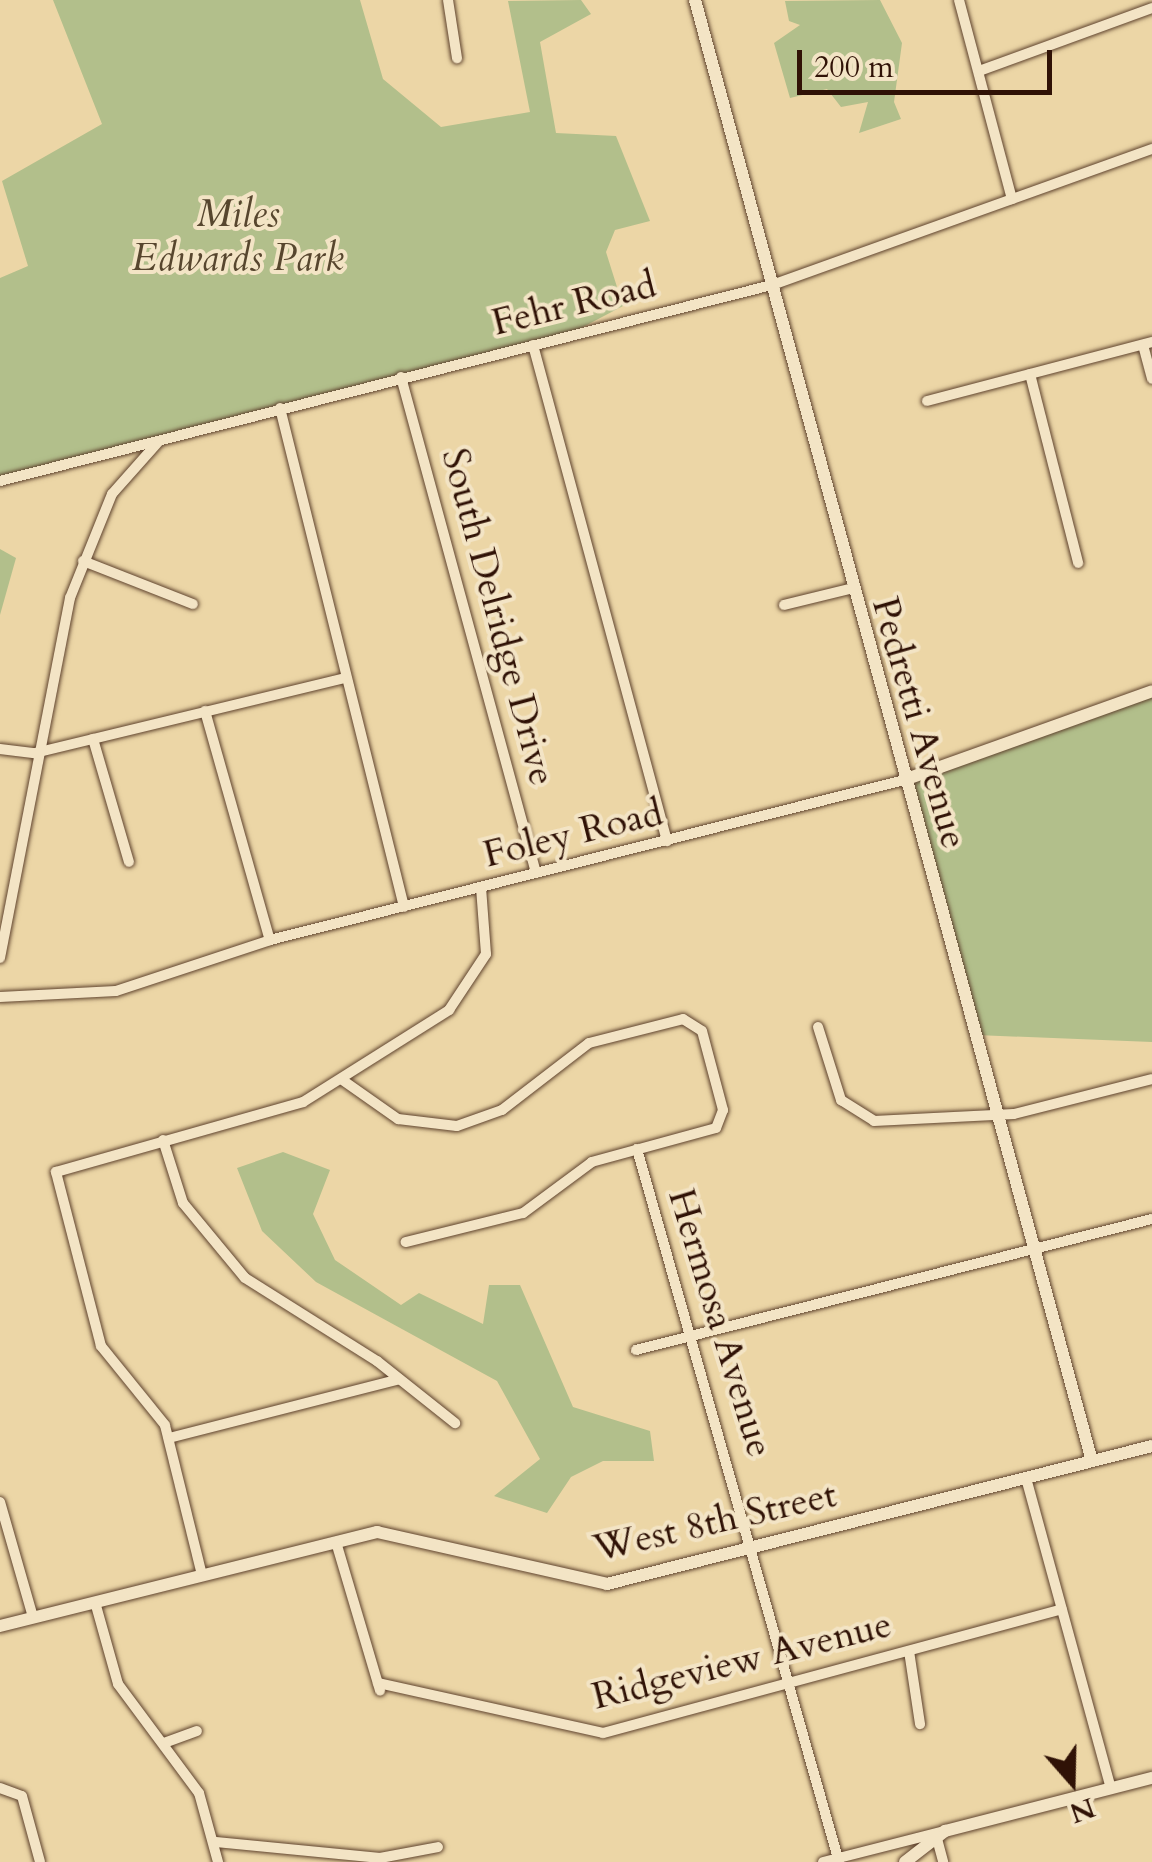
<!DOCTYPE html>
<style>
body{margin:0}
#map{position:relative;width:1152px;height:1862px;overflow:hidden;background:#ecd6a6;font-family:Cardo,serif}
div>[style]{position:absolute}
[style*='--x']{left:calc(var(--x)*1px);top:calc(var(--y)*1px);width:calc(var(--w)*1px);rotate:calc(var(--a)*1deg)}
.green>*{inset:0;background:#b2bf8b}
.roads{filter:drop-shadow(0 0 2px #5f432e) drop-shadow(0 0 2px #5f432e)}
.minor>*{height:10px;margin:-5px;padding:0 5px;transform-origin:5px;border-radius:5px;background:#f3e4c5}
.tertiary>*{height:12px;margin:-6px;padding:0 6px;transform-origin:6px;border-radius:6px;background:#f3e4c5}
span{translate:-50% -50%;white-space:nowrap;text-align:center;line-height:1.15;-webkit-text-stroke:8px #f3e4c5;paint-order:stroke}
.park-label{font-size:38px;color:#57462e;font-style:italic}
.street-label{font-size:38px;color:#301206}
.north{position:absolute;left:1022px;top:1732px;width:100px;height:100px;-webkit-text-stroke:8px #f3e4c5;paint-order:stroke;rotate:160deg;font-size:28px;font-weight:700;line-height:40px;text-align:center;color:#301206}
.north::after{content:'';display:block;margin:auto;width:35px;height:45px;background:#301206;clip-path:polygon(50% 0,100% 100%,50% 72%,0 100%)}
.scale{position:absolute;left:797px;top:50px;width:255px;height:45px;box-sizing:border-box;border:5px solid #301206;border-top:0;padding-left:12px;font-size:30px;line-height:35px;white-space:nowrap;color:#301206;-webkit-text-stroke:8px #f3e4c5;paint-order:stroke}
</style>
<div id="map">
<div class="green">
<div style="clip-path:polygon(53px 0,360px 0,383px 79px,441px 127px,530px 112px,508px 1px,581px 0,591px 14px,540px 42px,556px 133px,616px 136px,650px 221px,615px 230px,606px 252px,623px 306px,562px 338px,0 481px,0 278px,28px 266px,2px 181px,102px 124px)"></div>
<div style="clip-path:polygon(880px 0,902px 43px,894px 102px,901px 119px,859px 133px,868px 102px,841px 107px,827px 89px,790px 98px,774px 43px,800px 25px,789px 21px,785px 1px)"></div>
<div style="clip-path:polygon(0 549px,16px 558px,0 615px)"></div>
<div style="clip-path:polygon(1152px 691px,1152px 1042px,976px 1035px,904px 780px)"></div>
<div style="clip-path:polygon(283px 1152px,330px 1170px,313px 1214px,335px 1260px,401px 1305px,419px 1293px,483px 1324px,489px 1285px,520px 1285px,573px 1407px,650px 1431px,654px 1461px,603px 1461px,571px 1477px,547px 1513px,494px 1496px,540px 1459px,497px 1381px,316px 1282px,262px 1231px,237px 1168px)"></div>
</div>
<div class="roads">
<div class="minor">
<div style="--x:448;--y:0;--w:59;--a:81.2"></div>
<div style="--x:959;--y:0;--w:206;--a:75.1"></div>
<div style="--x:979;--y:71;--w:184;--a:-20"></div>
<div style="--x:533;--y:345;--w:514;--a:74.88"></div>
<div style="--x:1143;--y:345;--w:35;--a:75"></div>
<div style="--x:1030;--y:374;--w:195;--a:75.7"></div>
<div style="--x:401;--y:377;--w:514;--a:74.77"></div>
<div style="--x:927;--y:401;--w:233;--a:-14.7"></div>
<div style="--x:280;--y:408;--w:514;--a:76.04"></div>
<div style="--x:0;--y:481;--w:796;--a:-14.25"></div>
<div style="--x:772;--y:285;--w:404;--a:-19.7"></div>
<div style="--x:83;--y:561;--w:118;--a:21.4"></div>
<div style="--x:784;--y:605;--w:67;--a:-13.8"></div>
<div style="--x:205;--y:711;--w:238;--a:74.2"></div>
<div style="--x:93;--y:739;--w:128;--a:73.7"></div>
<div style="--x:0;--y:749;--w:35;--a:7"></div>
<div style="--x:35;--y:753;--w:319;--a:-13.6"></div>
<div style="--x:0;--y:958;--w:367;--a:-79"></div>
<div style="--x:70;--y:598;--w:112;--a:-68"></div>
<div style="--x:112;--y:494;--w:71;--a:-48.4"></div>
<div style="--x:0;--y:997;--w:116;--a:-3"></div>
<div style="--x:116;--y:991;--w:162;--a:-18.3"></div>
<div style="--x:270;--y:940;--w:654;--a:-14.16"></div>
<div style="--x:818;--y:1027;--w:77;--a:72.5"></div>
<div style="--x:841;--y:1100;--w:39;--a:32"></div>
<div style="--x:874;--y:1121;--w:140;--a:-2.9"></div>
<div style="--x:1014;--y:1114;--w:142;--a:-14.2"></div>
<div style="--x:341;--y:1079;--w:70;--a:35.1"></div>
<div style="--x:398;--y:1119;--w:59;--a:6.8"></div>
<div style="--x:457;--y:1126;--w:48;--a:-19.6"></div>
<div style="--x:502;--y:1110;--w:110;--a:-37.6"></div>
<div style="--x:589;--y:1043;--w:97;--a:-14.3"></div>
<div style="--x:683;--y:1019;--w:22;--a:32"></div>
<div style="--x:702;--y:1031;--w:82;--a:75.1"></div>
<div style="--x:723;--y:1110;--w:19;--a:111"></div>
<div style="--x:716;--y:1128;--w:129;--a:164.7"></div>
<div style="--x:592;--y:1162;--w:86;--a:143.5"></div>
<div style="--x:523;--y:1213;--w:121;--a:166.1"></div>
<div style="--x:163;--y:1140;--w:66;--a:72.4"></div>
<div style="--x:183;--y:1203;--w:97;--a:50.4"></div>
<div style="--x:245;--y:1278;--w:156;--a:32.2"></div>
<div style="--x:377;--y:1361;--w:100;--a:38.5"></div>
<div style="--x:637;--y:1149;--w:741;--a:74.18"></div>
<div style="--x:636;--y:1350;--w:532;--a:-14.25"></div>
<div style="--x:169;--y:1438;--w:238;--a:-14.3"></div>
<div style="--x:1026;--y:1478;--w:321;--a:74.7"></div>
<div style="--x:0;--y:1502;--w:120;--a:74"></div>
<div style="--x:336;--y:1542;--w:155;--a:73.5"></div>
<div style="--x:202;--y:1575;--w:154;--a:-103.9"></div>
<div style="--x:165;--y:1425;--w:102;--a:-129"></div>
<div style="--x:101;--y:1346;--w:180;--a:-104.5"></div>
<div style="--x:56;--y:1172;--w:257;--a:-15.8"></div>
<div style="--x:303;--y:1102;--w:173;--a:-32.2"></div>
<div style="--x:449;--y:1010;--w:67;--a:-56.5"></div>
<div style="--x:486;--y:954;--w:67;--a:-94.3"></div>
<div style="--x:95;--y:1602;--w:85;--a:74.3"></div>
<div style="--x:118;--y:1684;--w:136;--a:53.4"></div>
<div style="--x:199;--y:1793;--w:72;--a:74.6"></div>
<div style="--x:909;--y:1651;--w:74;--a:81.4"></div>
<div style="--x:378;--y:1683;--w:230;--a:12.5"></div>
<div style="--x:603;--y:1733;--w:475;--a:-15.1"></div>
<div style="--x:164;--y:1743;--w:35;--a:-20"></div>
<div style="--x:0;--y:1788;--w:23;--a:20"></div>
<div style="--x:22;--y:1796;--w:68;--a:74.7"></div>
<div style="--x:936;--y:1835;--w:28;--a:75"></div>
<div style="--x:216;--y:1842;--w:165;--a:5.6"></div>
<div style="--x:380;--y:1858;--w:59;--a:-10.7"></div>
<div style="--x:823;--y:1862;--w:126;--a:-14.3"></div>
</div>
<div class="tertiary">
<div style="--x:695;--y:0;--w:1514;--a:74.8"></div>
<div style="--x:904;--y:780;--w:263;--a:-19.7"></div>
<div style="--x:0;--y:1626;--w:389;--a:-14"></div>
<div style="--x:377;--y:1532;--w:236;--a:12.7"></div>
<div style="--x:607;--y:1584;--w:562;--a:-14.21"></div>
<div style="--x:905;--y:1862;--w:51;--a:-37.8"></div>
<div style="--x:945;--y:1831;--w:214;--a:-14.4"></div>
</div>
</div>
<div class="park-label">
<span style="left:238px;top:237px">Miles<br>Edwards Park</span>
</div>
<div class="street-label">
<span style="left:574px;top:304px;rotate:-14deg">Fehr Road</span>
<span style="left:498px;top:617px;rotate:75deg">South Delridge Drive</span>
<span style="left:919px;top:723px;rotate:74deg">Pedretti Avenue</span>
<span style="left:573px;top:834px;rotate:-14deg">Foley Road</span>
<span style="left:720px;top:1323px;rotate:73deg">Hermosa Avenue</span>
<span style="left:715px;top:1522px;rotate:-13deg">West 8th Street</span>
<span style="left:742px;top:1661px;rotate:-14deg">Ridgeview Avenue</span>
</div>
<div class="north">N</div>
<div class="scale">200 m</div>
</div>
